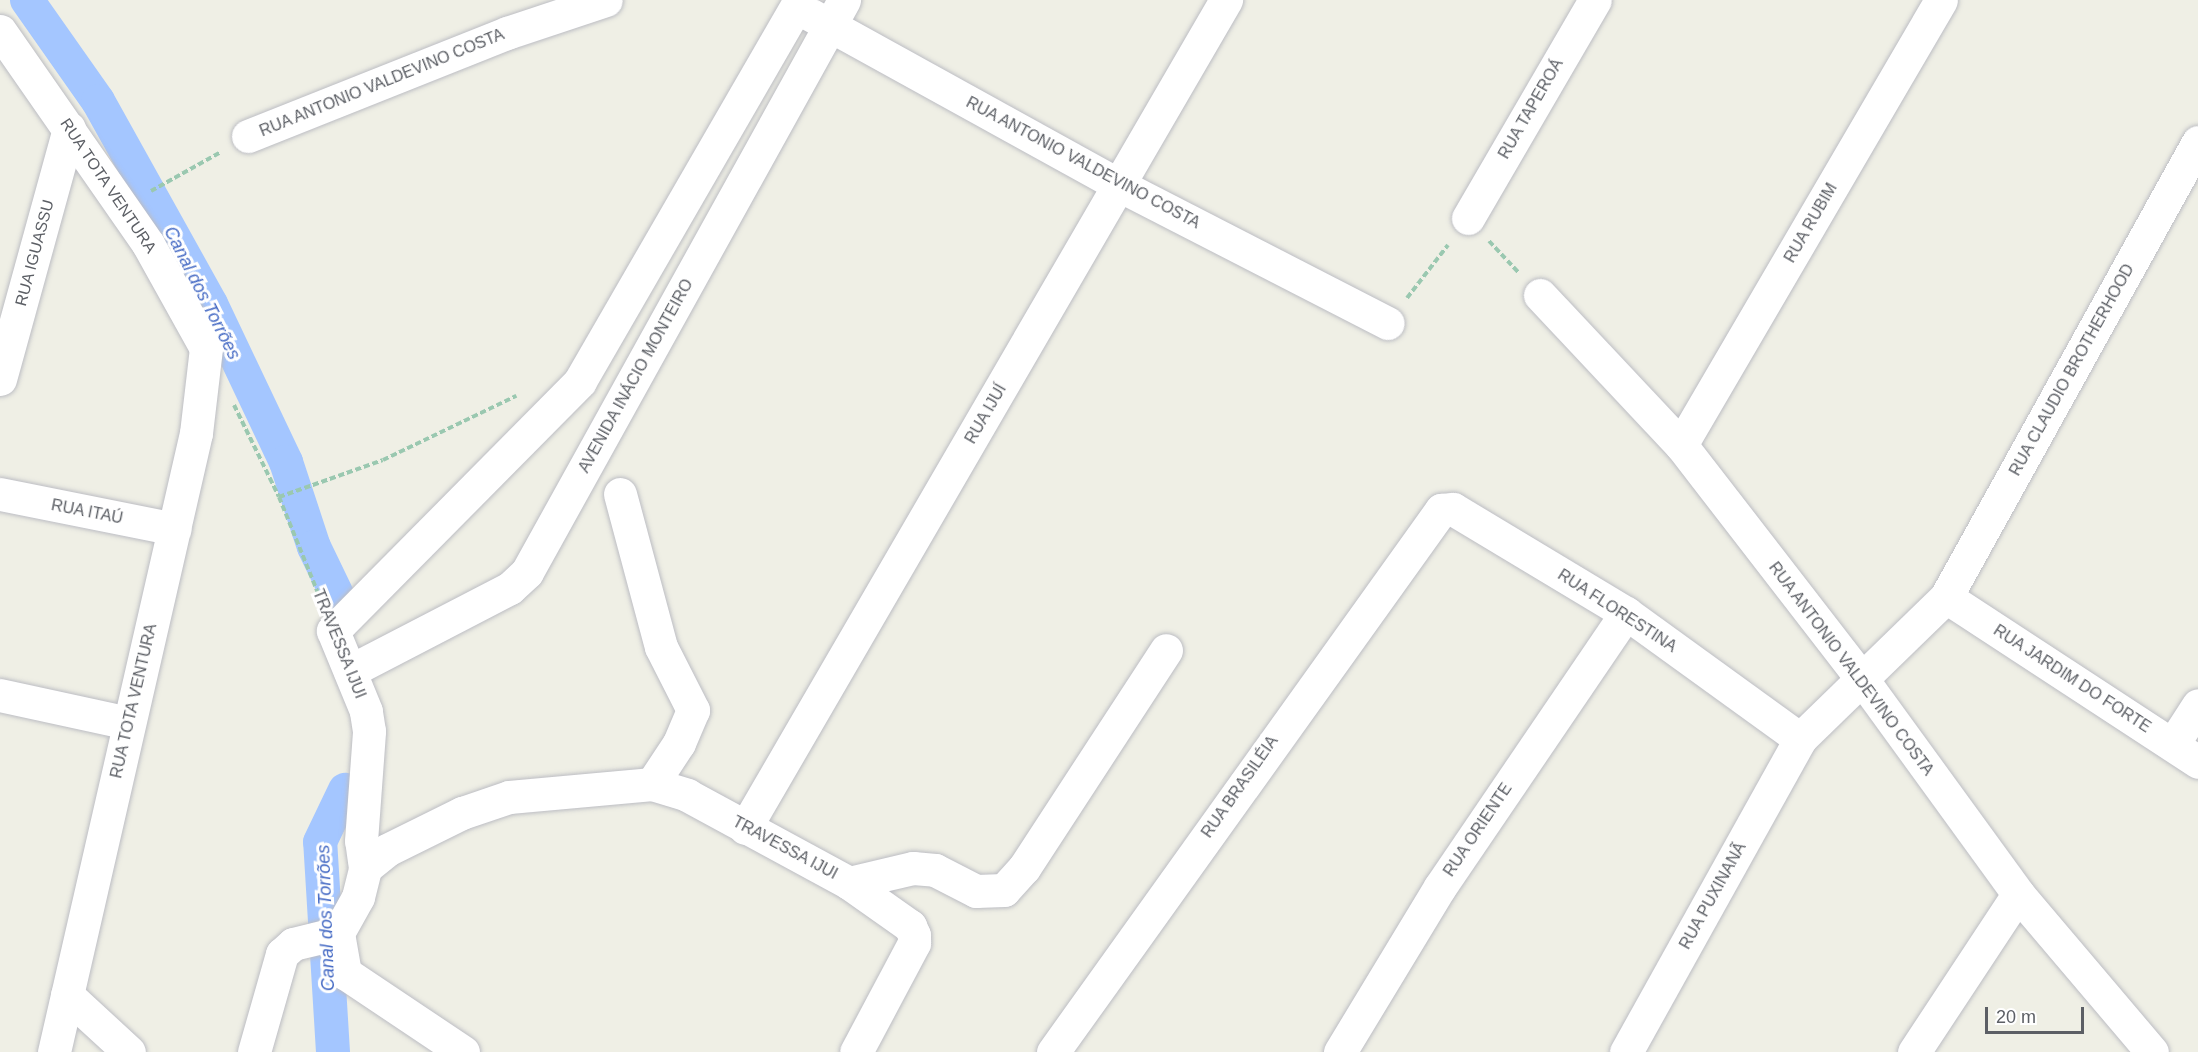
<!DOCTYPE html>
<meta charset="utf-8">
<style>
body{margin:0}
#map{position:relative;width:2198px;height:1052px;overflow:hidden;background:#efefe5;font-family:Helvetica,sans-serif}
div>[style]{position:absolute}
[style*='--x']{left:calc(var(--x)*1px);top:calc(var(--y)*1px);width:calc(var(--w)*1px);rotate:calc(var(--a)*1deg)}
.canal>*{height:34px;margin:-17px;padding:0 17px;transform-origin:17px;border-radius:17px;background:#a4c6ff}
.path>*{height:4px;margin-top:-2px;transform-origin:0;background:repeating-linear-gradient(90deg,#9ac8b0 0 6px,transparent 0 9px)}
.roads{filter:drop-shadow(0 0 2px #bcbdc3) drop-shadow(0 0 2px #bcbdc3)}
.minor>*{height:33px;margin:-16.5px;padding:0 16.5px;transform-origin:16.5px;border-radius:16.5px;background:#fff}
span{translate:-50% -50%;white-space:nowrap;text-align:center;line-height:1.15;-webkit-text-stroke:6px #fff;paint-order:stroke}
.street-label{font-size:16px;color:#5c5f65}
.water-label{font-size:18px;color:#456ac4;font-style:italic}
.scale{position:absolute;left:1985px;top:1007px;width:99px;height:27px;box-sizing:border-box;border:3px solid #5c5f65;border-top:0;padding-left:8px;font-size:18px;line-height:21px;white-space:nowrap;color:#5c5f65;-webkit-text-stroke:4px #fff;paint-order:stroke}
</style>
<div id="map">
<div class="canal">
<div style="--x:27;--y:0;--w:123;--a:54.9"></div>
<div style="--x:98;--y:101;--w:232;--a:60.9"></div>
<div style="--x:211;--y:304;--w:175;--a:64.6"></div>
<div style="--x:286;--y:462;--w:89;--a:71.8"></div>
<div style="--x:314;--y:547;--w:64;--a:64.2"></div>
<div style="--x:333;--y:1052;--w:210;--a:-93.5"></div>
<div style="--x:320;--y:842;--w:58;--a:-64.3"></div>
</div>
<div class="path">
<div style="--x:151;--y:191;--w:80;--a:-29.1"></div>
<div style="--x:1489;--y:241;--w:44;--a:46.8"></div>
<div style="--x:1407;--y:298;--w:67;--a:-52.3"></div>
<div style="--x:234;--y:405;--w:102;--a:63.9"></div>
<div style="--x:279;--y:497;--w:109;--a:67.9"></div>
<div style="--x:279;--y:497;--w:110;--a:-19.6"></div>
<div style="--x:383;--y:460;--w:148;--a:-25.7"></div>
</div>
<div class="roads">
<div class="minor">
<div style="--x:811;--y:15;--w:352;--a:28.9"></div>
<div style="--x:1119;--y:185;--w:302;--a:27.2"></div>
<div style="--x:0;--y:31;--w:259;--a:55.2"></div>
<div style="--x:148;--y:244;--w:119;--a:60.9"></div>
<div style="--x:206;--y:348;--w:86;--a:96.7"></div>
<div style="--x:196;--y:433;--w:635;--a:102.92"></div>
<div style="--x:248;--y:136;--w:279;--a:-21.7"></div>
<div style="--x:507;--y:33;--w:104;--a:-18.4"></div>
<div style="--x:1468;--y:218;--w:252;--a:-59.8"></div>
<div style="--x:1540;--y:295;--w:206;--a:46.8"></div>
<div style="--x:1681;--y:445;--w:296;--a:52.3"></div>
<div style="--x:1862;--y:679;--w:266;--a:54"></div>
<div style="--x:2018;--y:894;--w:207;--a:49.7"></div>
<div style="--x:0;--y:379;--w:260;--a:-74.6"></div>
<div style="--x:1681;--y:445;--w:515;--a:-59.7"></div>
<div style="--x:0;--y:494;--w:178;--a:11.3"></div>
<div style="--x:620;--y:494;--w:158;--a:75"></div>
<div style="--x:661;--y:647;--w:71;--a:63.1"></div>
<div style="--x:693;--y:710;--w:36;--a:113"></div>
<div style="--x:679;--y:743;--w:49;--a:123.4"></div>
<div style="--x:1946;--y:597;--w:301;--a:33.2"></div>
<div style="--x:350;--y:671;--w:180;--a:-27.4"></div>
<div style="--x:510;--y:588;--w:23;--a:-43"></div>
<div style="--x:527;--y:572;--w:654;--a:-61"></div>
<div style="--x:0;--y:695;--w:131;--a:12.3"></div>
<div style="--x:2173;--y:744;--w:46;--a:-57.3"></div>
<div style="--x:745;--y:828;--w:958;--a:-59.85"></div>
<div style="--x:365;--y:868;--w:28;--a:-39"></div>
<div style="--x:387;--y:850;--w:84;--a:-26.3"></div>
<div style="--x:462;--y:813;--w:50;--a:-18.8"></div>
<div style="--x:509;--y:797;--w:144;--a:-5.2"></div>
<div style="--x:652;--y:784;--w:37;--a:17"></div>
<div style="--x:687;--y:795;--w:184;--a:28.5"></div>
<div style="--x:849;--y:883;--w:66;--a:-13.2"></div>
<div style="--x:913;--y:868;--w:22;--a:5"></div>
<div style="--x:935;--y:870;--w:46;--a:27.1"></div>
<div style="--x:976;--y:891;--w:28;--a:-2"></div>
<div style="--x:1004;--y:890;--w:30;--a:-48"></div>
<div style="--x:1024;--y:868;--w:260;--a:-56.9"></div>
<div style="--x:849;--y:883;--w:75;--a:35.2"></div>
<div style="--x:910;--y:926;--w:10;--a:66"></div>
<div style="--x:914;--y:935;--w:8;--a:90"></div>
<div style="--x:914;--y:943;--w:123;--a:118"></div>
<div style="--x:338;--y:933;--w:41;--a:-60.9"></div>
<div style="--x:358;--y:897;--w:30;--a:-76"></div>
<div style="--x:365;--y:868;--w:27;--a:-98"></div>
<div style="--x:361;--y:841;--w:110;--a:-85.8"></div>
<div style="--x:369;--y:731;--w:20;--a:-99"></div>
<div style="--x:366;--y:711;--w:87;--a:-112.4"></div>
<div style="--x:333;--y:631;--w:351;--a:-45.3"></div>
<div style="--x:580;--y:381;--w:440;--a:-60"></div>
<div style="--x:338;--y:933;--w:41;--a:80.1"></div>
<div style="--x:345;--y:973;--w:142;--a:33.8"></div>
<div style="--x:67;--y:995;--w:84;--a:42.6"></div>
<div style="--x:254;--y:1052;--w:102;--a:-74.1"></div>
<div style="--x:282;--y:954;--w:15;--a:-42"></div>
<div style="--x:293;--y:944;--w:46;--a:-13.7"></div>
<div style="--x:1053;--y:1052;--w:667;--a:-54.4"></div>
<div style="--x:1441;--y:510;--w:12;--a:-5"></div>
<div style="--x:1453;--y:509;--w:202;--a:31"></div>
<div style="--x:1626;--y:613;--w:215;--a:35.9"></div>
<div style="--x:1340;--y:1052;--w:193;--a:-58.8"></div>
<div style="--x:1440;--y:887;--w:331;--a:-55.8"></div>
<div style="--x:1626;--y:1052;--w:358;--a:-60.9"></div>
<div style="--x:1800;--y:739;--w:204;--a:-44.2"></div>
<div style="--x:1946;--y:597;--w:520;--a:-61.02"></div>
<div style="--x:1914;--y:1052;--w:189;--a:-56.6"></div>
</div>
</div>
<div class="street-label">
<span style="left:382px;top:83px;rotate:-22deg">RUA ANTONIO VALDEVINO COSTA</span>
<span style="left:1531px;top:109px;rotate:-60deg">RUA TAPEROÁ</span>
<span style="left:1083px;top:163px;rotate:28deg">RUA ANTONIO VALDEVINO COSTA</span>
<span style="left:108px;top:186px;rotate:56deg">RUA TOTA VENTURA</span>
<span style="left:1811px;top:223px;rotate:-60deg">RUA RUBIM</span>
<span style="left:35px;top:253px;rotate:-75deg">RUA IGUASSU</span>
<span style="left:2072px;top:370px;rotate:-61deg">RUA CLAUDIO BROTHERHOOD</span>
<span style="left:636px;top:376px;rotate:-61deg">AVENIDA INÁCIO MONTEIRO</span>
<span style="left:986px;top:414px;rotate:-60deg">RUA IJUÍ</span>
<span style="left:87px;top:512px;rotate:11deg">RUA ITAÚ</span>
<span style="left:1617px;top:611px;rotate:33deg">RUA FLORESTINA</span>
<span style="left:339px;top:644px;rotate:68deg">TRAVESSA IJUI</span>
<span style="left:1851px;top:669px;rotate:53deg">RUA ANTONIO VALDEVINO COSTA</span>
<span style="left:2072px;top:679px;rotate:33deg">RUA JARDIM DO FORTE</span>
<span style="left:134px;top:701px;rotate:-77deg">RUA TOTA VENTURA</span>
<span style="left:1240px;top:787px;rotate:-55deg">RUA BRASILÉIA</span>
<span style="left:1478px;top:830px;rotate:-56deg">RUA ORIENTE</span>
<span style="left:785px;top:848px;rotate:28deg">TRAVESSA IJUI</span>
<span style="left:1713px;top:896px;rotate:-61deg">RUA PUXINANÃ</span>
</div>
<div class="water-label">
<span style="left:202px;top:293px;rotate:63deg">Canal dos Torrões</span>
<span style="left:326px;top:918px;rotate:-92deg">Canal dos Torrões</span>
</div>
<div class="scale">20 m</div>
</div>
